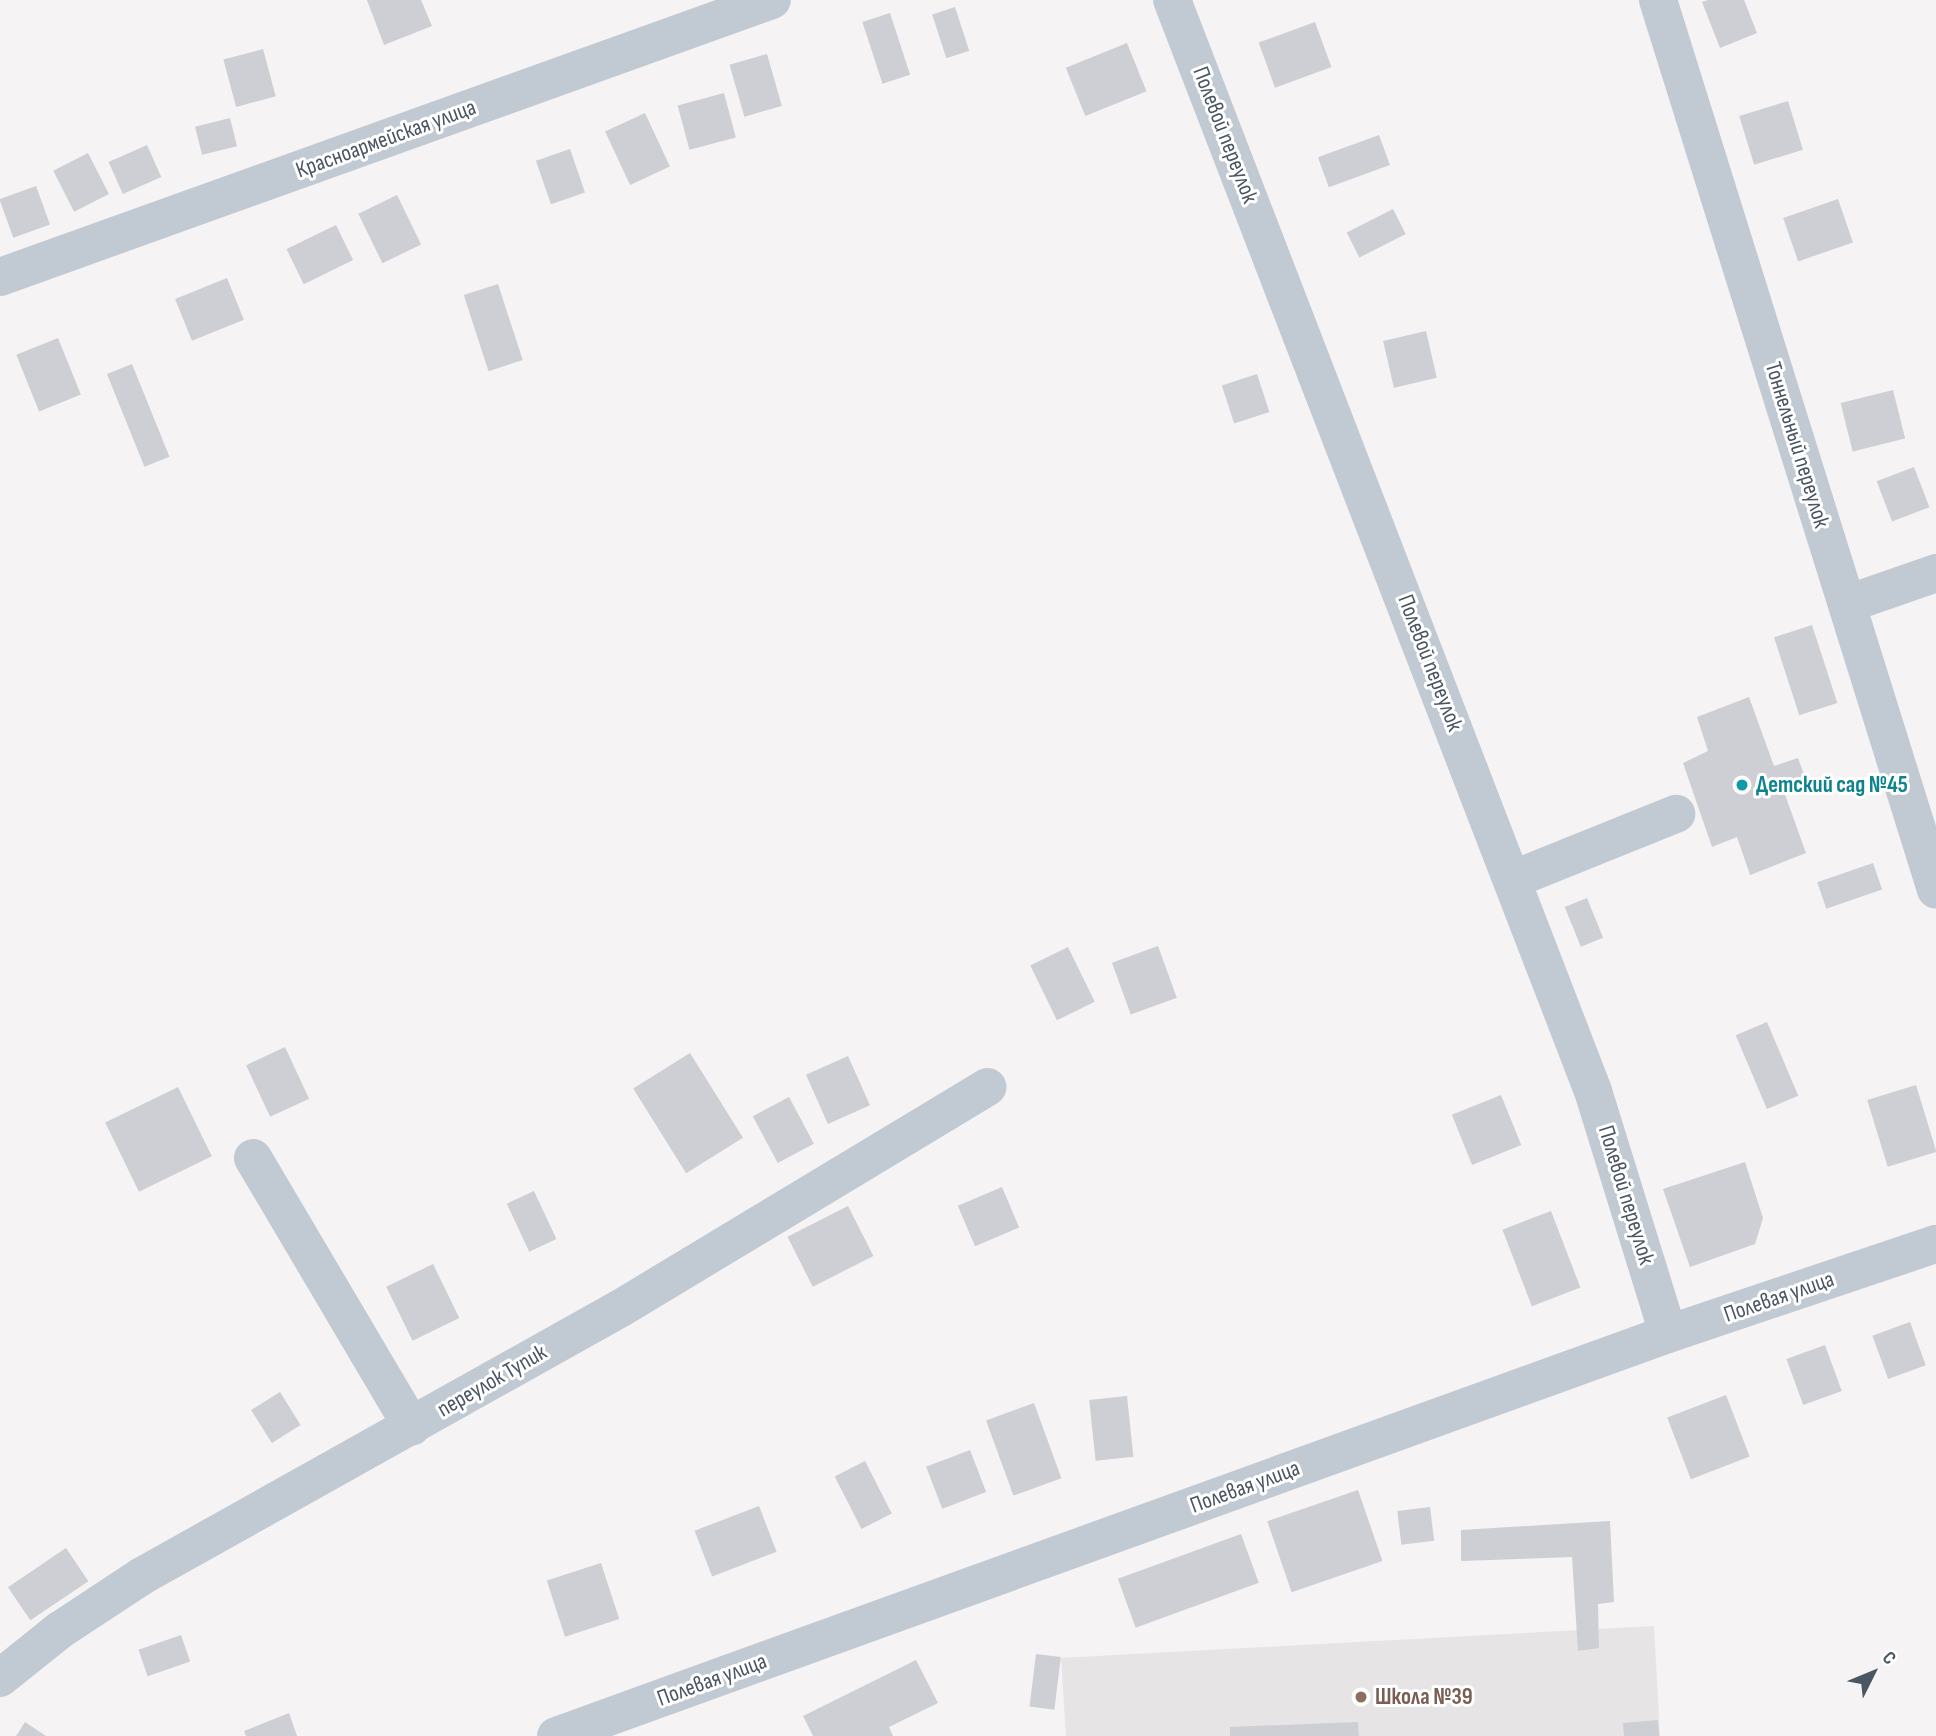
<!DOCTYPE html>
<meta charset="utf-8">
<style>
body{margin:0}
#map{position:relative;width:1936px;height:1736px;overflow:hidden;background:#f5f3f3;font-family:"Sofia Sans Condensed",sans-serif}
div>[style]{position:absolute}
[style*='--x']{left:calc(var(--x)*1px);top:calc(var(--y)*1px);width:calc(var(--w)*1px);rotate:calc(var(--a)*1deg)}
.education>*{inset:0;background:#e6e4e5}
.building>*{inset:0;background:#cdcfd5;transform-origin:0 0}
.minor>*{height:38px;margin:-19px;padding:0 19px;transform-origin:19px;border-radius:19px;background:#c1cad2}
.dots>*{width:19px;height:19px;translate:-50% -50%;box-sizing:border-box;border:4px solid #fff;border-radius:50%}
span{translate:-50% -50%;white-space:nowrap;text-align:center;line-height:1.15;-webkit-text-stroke:6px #fff;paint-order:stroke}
.street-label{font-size:23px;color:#4a5661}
.culture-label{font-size:23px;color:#0d838f;font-weight:700}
.left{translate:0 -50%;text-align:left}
.education-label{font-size:23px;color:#785e54;font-weight:700}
.north{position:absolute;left:1838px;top:1638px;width:70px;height:70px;-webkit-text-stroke:5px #fff;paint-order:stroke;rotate:47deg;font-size:19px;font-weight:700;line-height:28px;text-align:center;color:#4a5661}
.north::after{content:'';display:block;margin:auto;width:24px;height:32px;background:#4a5661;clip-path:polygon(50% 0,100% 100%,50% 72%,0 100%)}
</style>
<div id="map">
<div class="education">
<div style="clip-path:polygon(1654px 1626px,1660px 1736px,1066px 1736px,1061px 1658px)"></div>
</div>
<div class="building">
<div style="clip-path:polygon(367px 0,421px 0,432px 26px,384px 45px)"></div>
<div style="clip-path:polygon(1708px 0,1744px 0,1757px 33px,1720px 48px,1702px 2px)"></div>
<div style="left:955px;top:7px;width:46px;height:24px;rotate:72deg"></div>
<div style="left:890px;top:13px;width:65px;height:29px;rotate:72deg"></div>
<div style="left:1315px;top:22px;width:48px;height:60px;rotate:70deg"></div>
<div style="left:1127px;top:43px;width:52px;height:66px;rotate:68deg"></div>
<div style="left:263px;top:49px;width:49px;height:41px;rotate:75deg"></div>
<div style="left:767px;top:54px;width:54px;height:39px;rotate:74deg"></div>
<div style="left:724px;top:93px;width:46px;height:48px;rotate:75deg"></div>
<div style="left:1788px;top:101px;width:51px;height:51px;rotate:73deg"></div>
<div style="left:645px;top:113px;width:59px;height:44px;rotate:65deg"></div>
<div style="left:230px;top:118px;width:29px;height:36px;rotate:76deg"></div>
<div style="left:1379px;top:135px;width:32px;height:65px;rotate:70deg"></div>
<div style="left:147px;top:145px;width:35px;height:42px;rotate:66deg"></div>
<div style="left:570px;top:149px;width:46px;height:36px;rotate:71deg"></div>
<div style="left:88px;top:153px;width:46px;height:39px;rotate:63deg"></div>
<div style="left:36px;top:186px;width:41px;height:39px;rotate:70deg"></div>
<div style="left:397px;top:195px;width:55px;height:43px;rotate:64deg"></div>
<div style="left:1838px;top:199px;width:46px;height:58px;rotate:71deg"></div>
<div style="left:1393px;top:209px;width:28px;height:52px;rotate:63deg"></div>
<div style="left:336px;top:225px;width:39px;height:55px;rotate:64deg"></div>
<div style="left:227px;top:278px;width:45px;height:56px;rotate:68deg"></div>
<div style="left:498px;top:284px;width:80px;height:36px;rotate:72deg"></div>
<div style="left:1426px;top:331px;width:48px;height:44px;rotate:77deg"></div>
<div style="left:58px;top:338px;width:61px;height:45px;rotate:68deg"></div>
<div style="left:132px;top:364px;width:100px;height:27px;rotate:68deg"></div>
<div style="left:1257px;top:374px;width:40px;height:37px;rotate:72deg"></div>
<div style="left:1893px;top:390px;width:50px;height:54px;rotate:76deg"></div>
<div style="left:1914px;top:467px;width:43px;height:40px;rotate:69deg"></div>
<div style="left:1812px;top:625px;width:82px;height:40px;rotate:72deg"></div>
<div style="clip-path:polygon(1749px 697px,1774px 766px,1798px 758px,1806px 780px,1783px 789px,1806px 853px,1750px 875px,1737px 837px,1712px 847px,1683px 763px,1708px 751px,1697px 717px)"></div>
<div style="left:1873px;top:863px;width:28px;height:59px;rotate:71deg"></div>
<div style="left:1587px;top:898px;width:43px;height:24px;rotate:68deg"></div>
<div style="left:1158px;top:946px;width:55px;height:49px;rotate:70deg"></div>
<div style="left:1068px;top:947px;width:61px;height:42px;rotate:64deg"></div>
<div style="left:1767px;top:1022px;width:80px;height:34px;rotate:67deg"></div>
<div style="left:285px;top:1047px;width:57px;height:43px;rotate:65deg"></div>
<div style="left:690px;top:1053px;width:100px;height:67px;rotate:58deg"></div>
<div style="left:848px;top:1056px;width:54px;height:46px;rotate:66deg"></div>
<div style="left:1916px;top:1085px;width:70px;height:51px;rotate:73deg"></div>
<div style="left:178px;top:1087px;width:77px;height:81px;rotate:64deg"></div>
<div style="left:1501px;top:1095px;width:54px;height:53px;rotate:68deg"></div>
<div style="left:789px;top:1097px;width:53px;height:41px;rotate:62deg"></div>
<div style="clip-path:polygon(1745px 1162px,1763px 1218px,1755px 1244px,1690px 1267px,1663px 1189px)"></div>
<div style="left:1002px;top:1187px;width:44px;height:48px;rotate:67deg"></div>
<div style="left:534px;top:1191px;width:53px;height:30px;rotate:65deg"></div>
<div style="left:848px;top:1206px;width:56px;height:68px;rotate:63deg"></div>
<div style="left:1551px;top:1211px;width:82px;height:52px;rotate:69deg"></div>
<div style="left:433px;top:1264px;width:60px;height:52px;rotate:64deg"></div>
<div style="left:1910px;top:1322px;width:46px;height:40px;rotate:70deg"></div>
<div style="left:1825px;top:1345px;width:49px;height:41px;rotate:70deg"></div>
<div style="left:280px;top:1392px;width:39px;height:34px;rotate:58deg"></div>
<div style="left:1726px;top:1395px;width:66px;height:63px;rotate:69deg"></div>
<div style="left:1127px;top:1396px;width:61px;height:38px;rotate:84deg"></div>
<div style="left:1034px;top:1403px;width:80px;height:51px;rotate:70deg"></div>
<div style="left:970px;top:1450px;width:45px;height:47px;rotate:69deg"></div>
<div style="left:865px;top:1461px;width:59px;height:34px;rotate:63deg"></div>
<div style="left:1358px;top:1490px;width:75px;height:96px;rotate:71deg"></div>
<div style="left:759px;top:1506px;width:49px;height:69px;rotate:69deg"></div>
<div style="left:1430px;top:1507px;width:34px;height:33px;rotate:83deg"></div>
<div style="clip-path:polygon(1610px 1521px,1614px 1602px,1598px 1604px,1599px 1648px,1578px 1651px,1572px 1557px,1461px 1561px,1461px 1530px)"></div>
<div style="left:1241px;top:1534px;width:52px;height:131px;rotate:70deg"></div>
<div style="left:66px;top:1548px;width:40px;height:70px;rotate:56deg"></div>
<div style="left:601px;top:1563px;width:59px;height:57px;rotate:72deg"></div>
<div style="left:181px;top:1635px;width:28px;height:45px;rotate:71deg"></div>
<div style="left:1036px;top:1654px;width:25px;height:53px;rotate:7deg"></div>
<div style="clip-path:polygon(916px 1660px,938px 1703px,889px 1727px,893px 1736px,813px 1736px,803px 1716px)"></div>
<div style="clip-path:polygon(289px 1713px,297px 1736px,246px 1736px,244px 1731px)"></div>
<div style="clip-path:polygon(1658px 1720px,1659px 1736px,1624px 1736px,1623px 1723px)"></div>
<div style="clip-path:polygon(25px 1722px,46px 1736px,16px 1736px)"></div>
<div style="clip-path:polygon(1358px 1722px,1359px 1736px,1230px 1736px,1230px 1727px)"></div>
</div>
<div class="minor">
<div style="--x:1172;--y:0;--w:1169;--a:68.9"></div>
<div style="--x:1593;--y:1091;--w:254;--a:72.8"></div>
<div style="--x:1658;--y:0;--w:932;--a:72.65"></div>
<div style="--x:0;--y:277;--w:820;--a:-19.74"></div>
<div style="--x:1847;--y:604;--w:94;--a:-19.2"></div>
<div style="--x:1514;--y:879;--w:175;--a:-21.9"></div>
<div style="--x:253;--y:1158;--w:312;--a:59.4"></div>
<div style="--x:0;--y:1678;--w:77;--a:-38.7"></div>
<div style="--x:60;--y:1630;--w:98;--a:-33.4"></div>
<div style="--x:142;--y:1576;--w:549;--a:-29.23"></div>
<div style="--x:621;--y:1308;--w:428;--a:-31.1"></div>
<div style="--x:556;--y:1736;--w:1182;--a:-19.88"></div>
<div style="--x:1668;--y:1334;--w:283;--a:-18.6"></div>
</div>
<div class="dots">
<div style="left:1742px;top:785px;background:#0f9aa8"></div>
<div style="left:1361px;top:1697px;background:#8d6e63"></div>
</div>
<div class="street-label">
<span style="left:1225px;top:135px;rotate:69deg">Полевой переулок</span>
<span style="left:386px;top:139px;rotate:-20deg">Красноармейская улица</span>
<span style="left:1797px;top:445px;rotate:73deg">Тоннельный переулок</span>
<span style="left:1430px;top:663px;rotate:69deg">Полевой переулок</span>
<span style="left:1626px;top:1195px;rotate:73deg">Полевой переулок</span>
<span style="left:1779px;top:1297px;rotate:-19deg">Полевая улица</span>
<span style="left:492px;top:1381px;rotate:-30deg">переулок Тупик</span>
<span style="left:1245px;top:1487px;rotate:-20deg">Полевая улица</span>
<span style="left:712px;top:1680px;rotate:-20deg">Полевая улица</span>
</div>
<div class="culture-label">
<span class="left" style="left:1756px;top:785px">Детский сад №45</span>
</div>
<div class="education-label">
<span class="left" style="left:1375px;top:1697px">Школа №39</span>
</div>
<div class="north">С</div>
</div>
